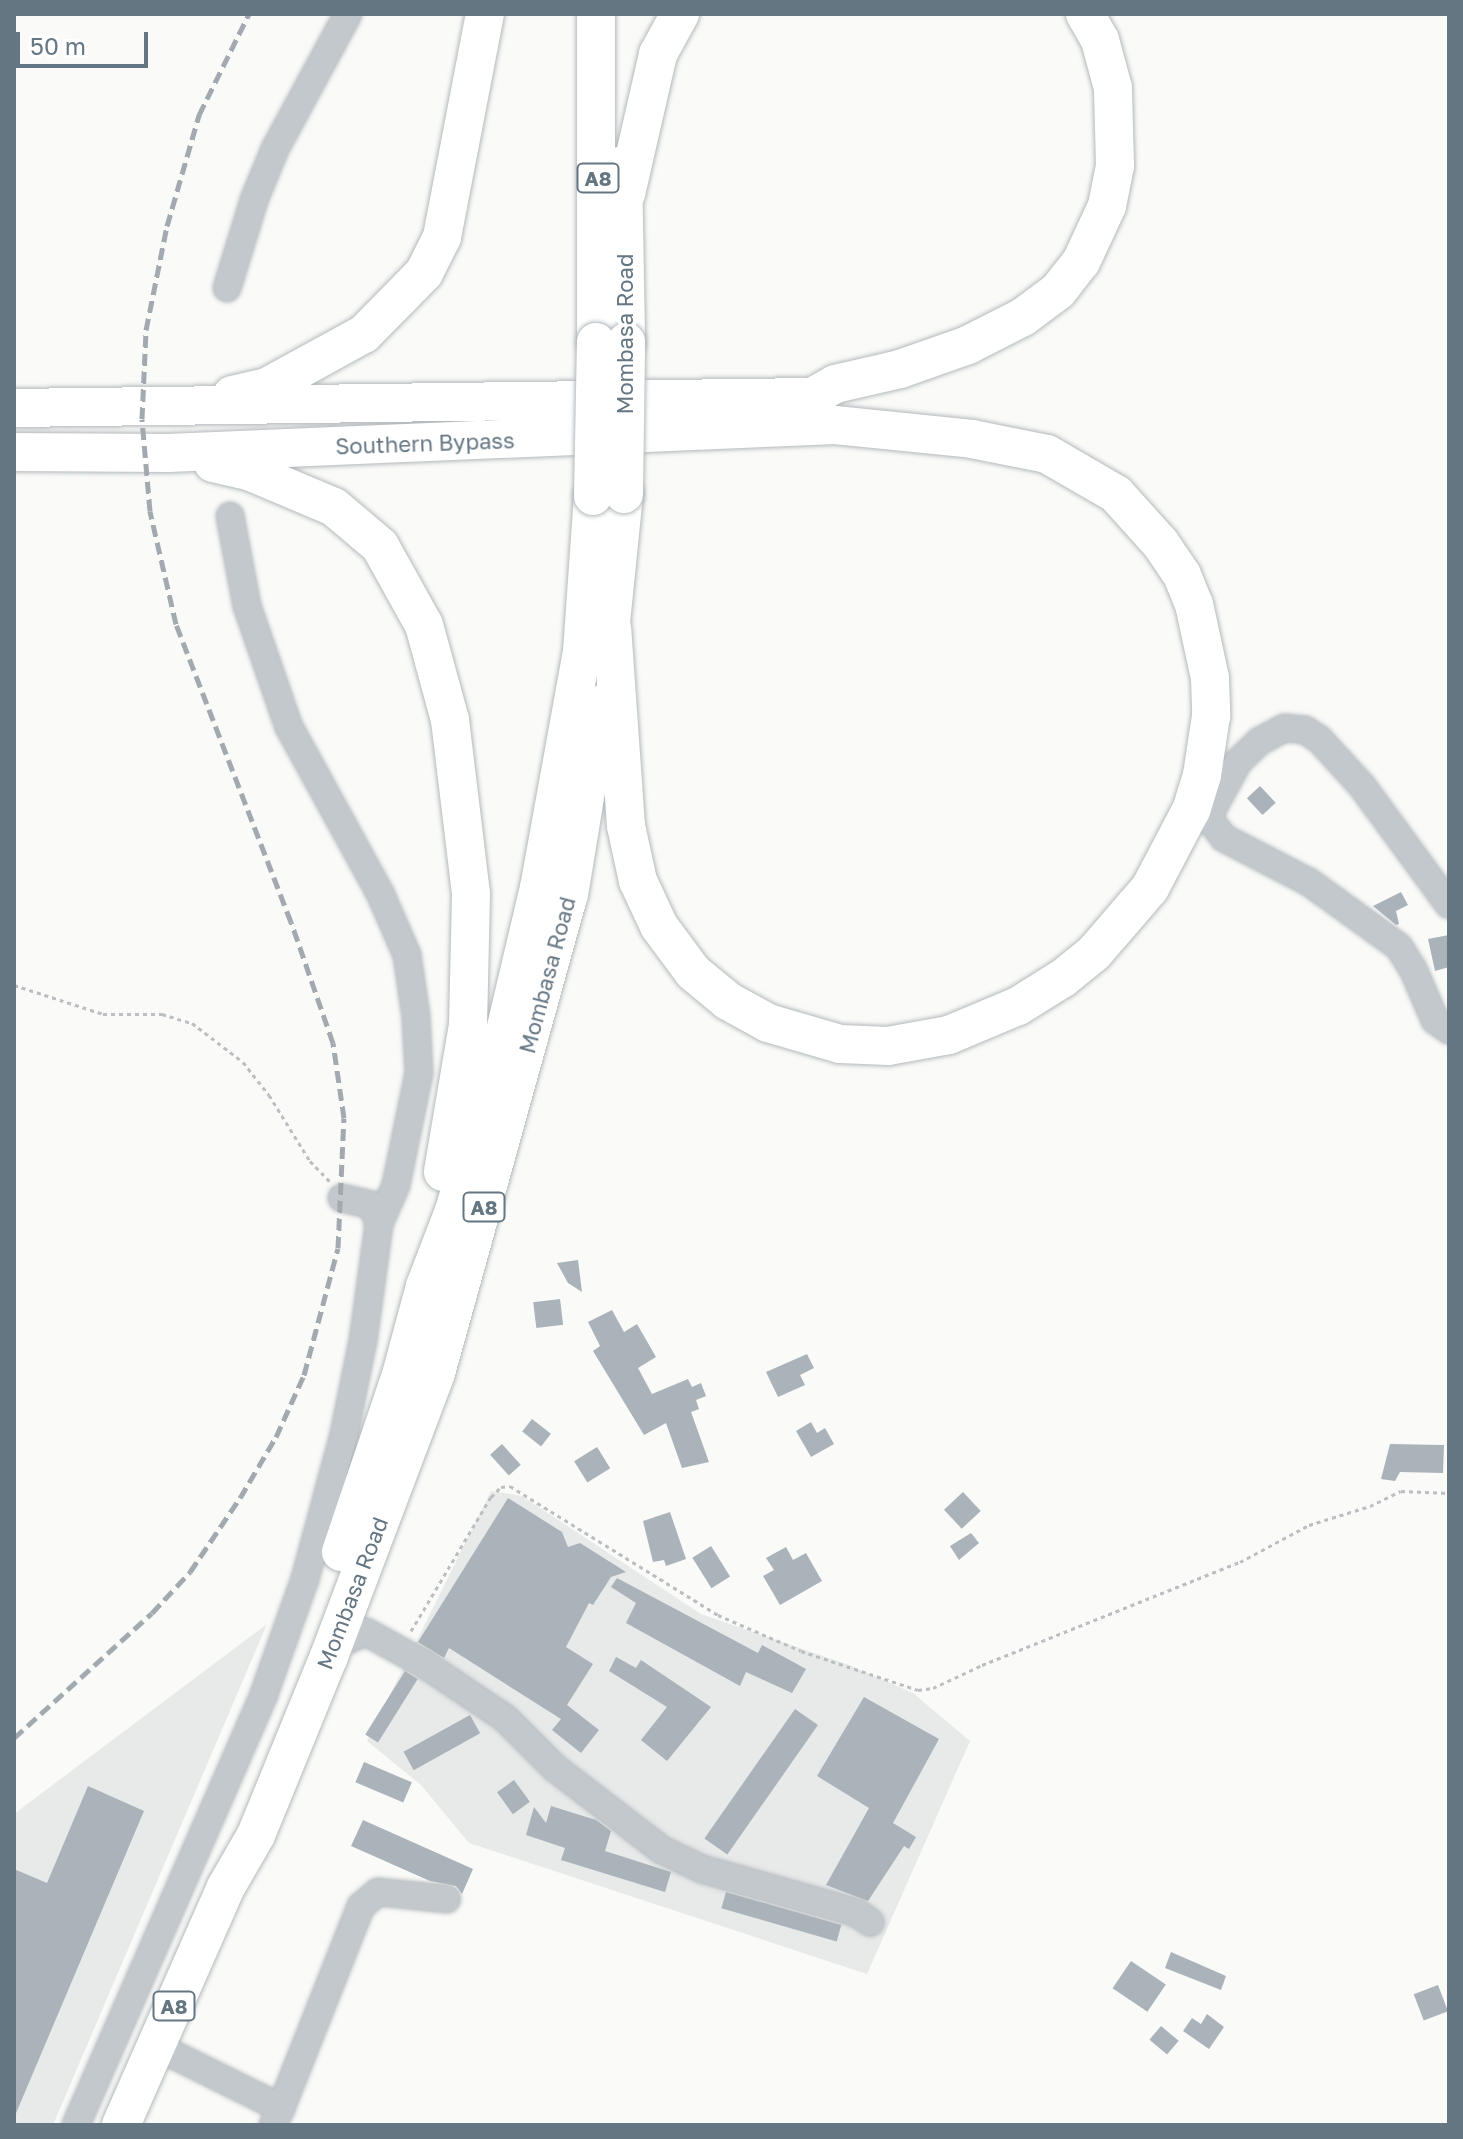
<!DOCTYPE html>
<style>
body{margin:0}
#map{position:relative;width:1463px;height:2139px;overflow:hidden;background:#fafaf8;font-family:"Golos Text",sans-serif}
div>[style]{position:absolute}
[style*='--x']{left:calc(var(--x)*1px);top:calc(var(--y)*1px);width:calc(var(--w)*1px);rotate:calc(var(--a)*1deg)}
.built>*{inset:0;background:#e8e9e9}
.building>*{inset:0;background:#aab3b9;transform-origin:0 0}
.path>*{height:3px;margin-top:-1.5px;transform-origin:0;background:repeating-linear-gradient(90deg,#bbbfc2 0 4px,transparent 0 8px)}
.roads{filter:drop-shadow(0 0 2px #b4b9bd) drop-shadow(0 0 2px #b4b9bd)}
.minor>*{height:26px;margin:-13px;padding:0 13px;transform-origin:13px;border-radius:13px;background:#c3c8cc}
.highway>*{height:38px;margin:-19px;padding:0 19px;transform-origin:19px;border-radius:19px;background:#fff}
.rail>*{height:5px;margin-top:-2.5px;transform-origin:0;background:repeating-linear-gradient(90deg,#a2aab0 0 12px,transparent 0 18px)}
.bridges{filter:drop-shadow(0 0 2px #b4b9bd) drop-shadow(0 0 2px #b4b9bd)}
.highway-bridge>*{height:38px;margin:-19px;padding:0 19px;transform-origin:19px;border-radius:19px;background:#fff}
span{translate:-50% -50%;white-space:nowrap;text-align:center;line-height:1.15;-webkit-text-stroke:8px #fff;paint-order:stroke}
.shield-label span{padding:2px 6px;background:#fff;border:2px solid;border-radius:6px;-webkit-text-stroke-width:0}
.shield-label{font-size:20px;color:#657683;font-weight:700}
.street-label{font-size:22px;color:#657683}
.frame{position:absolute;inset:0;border:16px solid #657683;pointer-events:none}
.scale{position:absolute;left:16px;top:32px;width:132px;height:36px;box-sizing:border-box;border:4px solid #657683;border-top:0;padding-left:10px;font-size:24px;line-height:28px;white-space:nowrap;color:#657683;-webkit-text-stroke:6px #fff;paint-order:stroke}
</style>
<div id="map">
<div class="built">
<div style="clip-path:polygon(491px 1491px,522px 1496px,701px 1614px,849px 1665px,913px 1693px,970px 1741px,867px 1974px,469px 1843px,421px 1785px,367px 1741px)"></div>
<div style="clip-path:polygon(267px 1624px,53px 2125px,14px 2125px,14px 1814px)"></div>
</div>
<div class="building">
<div style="left:1260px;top:786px;width:23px;height:18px;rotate:47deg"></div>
<div style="clip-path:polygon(1401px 892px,1408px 905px,1396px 911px,1399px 924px,1396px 925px,1373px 906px)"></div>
<div style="clip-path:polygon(1449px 935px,1449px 967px,1435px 971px,1428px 939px)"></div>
<div style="clip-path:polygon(578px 1260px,582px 1292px,568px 1283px,557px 1263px)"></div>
<div style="left:560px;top:1299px;width:26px;height:27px;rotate:83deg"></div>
<div style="clip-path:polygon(612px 1310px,624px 1332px,637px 1324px,656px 1357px,638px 1368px,652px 1394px,688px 1379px,692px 1387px,701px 1383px,706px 1396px,696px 1400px,699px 1409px,691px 1412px,709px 1462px,682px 1468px,666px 1423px,644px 1435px,593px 1351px,600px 1346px,588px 1322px)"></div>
<div style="clip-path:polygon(807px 1354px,814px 1368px,800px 1375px,805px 1385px,778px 1397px,766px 1372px)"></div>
<div style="left:532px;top:1419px;width:24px;height:16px;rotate:38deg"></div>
<div style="clip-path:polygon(811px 1422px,817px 1433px,825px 1428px,834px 1444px,811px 1457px,796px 1431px)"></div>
<div style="left:502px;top:1444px;width:28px;height:16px;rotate:48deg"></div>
<div style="clip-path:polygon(1390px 1444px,1444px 1445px,1443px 1473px,1400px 1472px,1395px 1481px,1381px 1479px)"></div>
<div style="left:597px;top:1447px;width:25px;height:27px;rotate:58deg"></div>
<div style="left:963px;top:1492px;width:26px;height:26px;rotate:47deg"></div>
<div style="clip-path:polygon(508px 1498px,562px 1532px,568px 1547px,580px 1543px,626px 1572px,611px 1577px,593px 1605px,589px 1603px,566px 1647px,593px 1664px,567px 1705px,599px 1730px,581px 1753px,552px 1730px,561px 1719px,449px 1648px,444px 1658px,418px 1642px)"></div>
<div style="clip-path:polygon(670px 1512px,686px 1559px,666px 1566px,664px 1560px,653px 1562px,643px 1521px)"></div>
<div style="clip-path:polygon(971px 1533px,979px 1543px,959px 1560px,950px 1546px)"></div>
<div style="left:711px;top:1546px;width:36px;height:22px;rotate:58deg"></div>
<div style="clip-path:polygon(786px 1547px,793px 1560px,806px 1553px,822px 1581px,780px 1605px,763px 1576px,774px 1570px,766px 1558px)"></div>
<div style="clip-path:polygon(617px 1578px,758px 1653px,762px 1645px,806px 1669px,792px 1693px,746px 1672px,740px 1686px,626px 1623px,636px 1603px,611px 1587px)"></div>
<div style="clip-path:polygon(616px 1657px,636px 1668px,641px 1660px,711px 1707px,667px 1761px,641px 1740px,667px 1707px,609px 1671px)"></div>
<div style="left:405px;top:1671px;width:15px;height:75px;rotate:32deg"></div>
<div style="clip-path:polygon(864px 1697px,939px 1739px,893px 1823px,916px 1837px,909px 1849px,904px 1846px,868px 1901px,826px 1885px,869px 1808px,817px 1776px)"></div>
<div style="left:795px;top:1709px;width:28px;height:158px;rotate:35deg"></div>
<div style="left:470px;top:1715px;width:21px;height:76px;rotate:61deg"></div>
<div style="left:364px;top:1762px;width:52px;height:22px;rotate:23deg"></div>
<div style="left:514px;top:1780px;width:27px;height:21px;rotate:54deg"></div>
<div style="clip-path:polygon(88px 1786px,144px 1811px,14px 2118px,14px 1869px,47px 1883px)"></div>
<div style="clip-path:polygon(551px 1806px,596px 1820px,611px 1831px,605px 1851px,671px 1872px,665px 1892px,561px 1860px,565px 1848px,526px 1835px,534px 1807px,546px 1823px)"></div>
<div style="clip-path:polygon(363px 1820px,473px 1869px,462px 1894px,456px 1886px,430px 1881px,351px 1846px)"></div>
<div style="left:726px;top:1892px;width:120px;height:17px;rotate:16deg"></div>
<div style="clip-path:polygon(1171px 1952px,1226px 1976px,1221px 1990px,1165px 1968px)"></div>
<div style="left:1131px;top:1961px;width:42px;height:33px;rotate:34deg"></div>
<div style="left:1438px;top:1985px;width:28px;height:26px;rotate:69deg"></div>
<div style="clip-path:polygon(1207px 2014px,1224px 2027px,1209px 2049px,1183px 2031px,1192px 2018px,1201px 2024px)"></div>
<div style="left:1161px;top:2026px;width:23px;height:18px;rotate:40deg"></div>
</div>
<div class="path">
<div style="--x:14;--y:985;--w:94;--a:18"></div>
<div style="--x:103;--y:1014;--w:59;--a:0"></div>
<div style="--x:162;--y:1014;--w:31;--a:17"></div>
<div style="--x:192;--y:1023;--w:64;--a:37.4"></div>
<div style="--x:243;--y:1062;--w:42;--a:51.8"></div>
<div style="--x:269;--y:1095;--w:78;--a:58.2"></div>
<div style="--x:310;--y:1161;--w:28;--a:46"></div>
<div style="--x:411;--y:1631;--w:156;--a:-59.2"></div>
<div style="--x:491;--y:1497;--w:14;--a:-45"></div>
<div style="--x:501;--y:1487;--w:9;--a:-6"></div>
<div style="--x:510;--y:1486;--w:245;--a:31.8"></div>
<div style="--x:718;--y:1615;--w:90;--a:23.4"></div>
<div style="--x:801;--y:1651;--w:123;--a:18.4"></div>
<div style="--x:918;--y:1690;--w:15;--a:-8"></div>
<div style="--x:933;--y:1688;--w:54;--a:-25.1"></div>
<div style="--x:982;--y:1665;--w:278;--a:-21.8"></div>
<div style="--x:1240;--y:1562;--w:78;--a:-28.2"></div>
<div style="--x:1309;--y:1525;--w:64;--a:-17.3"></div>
<div style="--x:1370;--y:1506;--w:34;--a:-26"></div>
<div style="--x:1401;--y:1491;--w:48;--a:2.4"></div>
</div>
<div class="roads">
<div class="minor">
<div style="--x:227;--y:288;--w:92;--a:-72.9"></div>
<div style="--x:254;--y:200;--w:55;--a:-67.6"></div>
<div style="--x:275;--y:149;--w:153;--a:-61.6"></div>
<div style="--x:230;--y:516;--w:92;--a:79.3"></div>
<div style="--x:247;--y:606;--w:128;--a:70.9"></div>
<div style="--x:289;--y:727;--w:189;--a:61.3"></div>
<div style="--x:380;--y:893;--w:68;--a:66.5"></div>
<div style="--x:407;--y:955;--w:63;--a:81.7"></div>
<div style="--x:416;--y:1017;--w:56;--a:86.9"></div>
<div style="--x:419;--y:1073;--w:114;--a:101.6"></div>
<div style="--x:396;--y:1185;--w:43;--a:113.6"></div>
<div style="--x:1191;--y:810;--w:14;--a:36"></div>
<div style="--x:1202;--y:818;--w:6;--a:-9"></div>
<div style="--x:1208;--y:817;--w:63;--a:-61.4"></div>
<div style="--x:1238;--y:762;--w:30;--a:-44"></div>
<div style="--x:1260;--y:741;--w:27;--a:-28"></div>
<div style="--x:1284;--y:728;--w:21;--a:5"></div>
<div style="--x:1305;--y:730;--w:17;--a:33"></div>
<div style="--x:1319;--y:739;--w:64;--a:47.5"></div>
<div style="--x:1362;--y:786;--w:147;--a:53.8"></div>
<div style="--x:1208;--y:817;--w:26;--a:53"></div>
<div style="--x:1224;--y:838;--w:96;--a:27.4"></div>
<div style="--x:1309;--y:882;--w:111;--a:35.8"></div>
<div style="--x:1399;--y:947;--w:26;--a:58"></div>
<div style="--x:1413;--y:969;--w:56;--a:66.7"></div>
<div style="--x:1435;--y:1020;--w:17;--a:36"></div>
<div style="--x:332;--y:1647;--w:37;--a:-24"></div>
<div style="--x:366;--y:1632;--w:68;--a:28.8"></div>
<div style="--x:426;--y:1665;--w:95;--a:33.9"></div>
<div style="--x:505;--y:1718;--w:71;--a:45"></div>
<div style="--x:555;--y:1768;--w:135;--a:37.5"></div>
<div style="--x:662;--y:1850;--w:44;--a:25.4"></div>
<div style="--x:702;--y:1869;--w:161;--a:15.8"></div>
<div style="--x:857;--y:1913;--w:16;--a:35"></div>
<div style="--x:156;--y:2046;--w:140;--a:26.4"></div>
<div style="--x:281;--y:2108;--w:19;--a:115"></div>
<div style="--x:281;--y:2108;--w:217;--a:-68.4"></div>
<div style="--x:361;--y:1906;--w:22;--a:-39"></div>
<div style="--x:378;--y:1892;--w:69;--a:5.8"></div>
<div style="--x:76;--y:2125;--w:470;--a:-66.4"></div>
<div style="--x:264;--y:1694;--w:122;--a:-70.4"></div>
<div style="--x:305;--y:1579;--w:150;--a:-74.9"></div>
<div style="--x:344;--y:1434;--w:95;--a:-78.5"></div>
<div style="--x:363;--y:1341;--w:118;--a:-82.2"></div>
<div style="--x:379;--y:1224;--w:20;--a:-110"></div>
<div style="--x:372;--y:1205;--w:31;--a:-167"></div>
</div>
<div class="highway">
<div style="--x:596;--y:14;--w:328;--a:90"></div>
<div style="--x:623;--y:165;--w:177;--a:89"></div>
<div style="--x:626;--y:194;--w:144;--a:-77.1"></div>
<div style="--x:658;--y:54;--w:46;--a:-61.2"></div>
<div style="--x:232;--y:395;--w:36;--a:-13"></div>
<div style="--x:267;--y:387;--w:111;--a:-28.7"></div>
<div style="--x:364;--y:334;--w:86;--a:-45.5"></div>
<div style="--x:424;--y:273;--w:40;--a:-63.4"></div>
<div style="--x:442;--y:237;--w:227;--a:-79.1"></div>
<div style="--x:14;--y:408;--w:798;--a:-0.79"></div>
<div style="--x:812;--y:397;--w:26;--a:-29"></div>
<div style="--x:835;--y:384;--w:67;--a:-13"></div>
<div style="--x:900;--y:369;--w:72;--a:-19.4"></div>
<div style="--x:968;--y:345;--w:62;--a:-27"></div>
<div style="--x:1023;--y:317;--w:44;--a:-36.6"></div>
<div style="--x:1058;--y:291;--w:37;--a:-52"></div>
<div style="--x:1081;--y:262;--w:62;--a:-65.1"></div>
<div style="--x:1107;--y:206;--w:41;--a:-78.7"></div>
<div style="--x:1115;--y:166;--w:78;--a:-91.5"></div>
<div style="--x:1113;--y:88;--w:50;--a:-105.2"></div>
<div style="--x:1100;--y:40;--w:30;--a:-120"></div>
<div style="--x:14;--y:452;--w:154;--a:0.4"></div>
<div style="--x:168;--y:453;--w:668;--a:-2.4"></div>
<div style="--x:835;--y:425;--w:138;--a:5.8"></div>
<div style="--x:972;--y:439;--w:76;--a:11.3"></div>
<div style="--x:1047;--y:454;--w:80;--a:30.1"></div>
<div style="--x:1116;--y:494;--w:67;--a:48"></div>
<div style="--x:1161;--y:544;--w:37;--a:56"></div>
<div style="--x:1182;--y:575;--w:31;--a:68"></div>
<div style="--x:1194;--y:604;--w:76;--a:77.8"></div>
<div style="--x:1210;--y:678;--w:38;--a:88"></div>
<div style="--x:1211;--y:716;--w:60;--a:98.7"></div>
<div style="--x:1202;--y:775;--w:37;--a:107"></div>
<div style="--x:1191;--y:810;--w:88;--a:117.7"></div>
<div style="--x:1150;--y:888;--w:86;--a:130.7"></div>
<div style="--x:1094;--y:953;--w:40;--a:141"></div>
<div style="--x:1063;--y:978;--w:53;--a:148.1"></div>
<div style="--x:1018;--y:1006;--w:75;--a:157.2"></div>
<div style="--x:949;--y:1035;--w:62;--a:169.8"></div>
<div style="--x:888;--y:1046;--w:48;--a:-177.6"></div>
<div style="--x:840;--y:1044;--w:75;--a:-163.7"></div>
<div style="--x:768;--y:1023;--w:46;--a:-151.2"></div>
<div style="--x:728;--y:1001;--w:45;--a:-140.4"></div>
<div style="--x:693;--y:972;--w:57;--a:-126.5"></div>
<div style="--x:659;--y:926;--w:50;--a:-115"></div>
<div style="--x:638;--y:881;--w:56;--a:-102.3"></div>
<div style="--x:626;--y:826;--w:198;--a:-94"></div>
<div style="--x:213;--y:463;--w:39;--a:13"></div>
<div style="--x:251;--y:472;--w:90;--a:22.9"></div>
<div style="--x:334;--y:507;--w:60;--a:40.3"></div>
<div style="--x:380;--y:546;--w:90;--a:60.9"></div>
<div style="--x:424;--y:625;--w:98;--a:74.7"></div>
<div style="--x:450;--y:720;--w:175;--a:83.1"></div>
<div style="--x:471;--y:894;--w:131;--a:91.3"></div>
<div style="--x:468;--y:1025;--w:149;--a:99.7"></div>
<div style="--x:608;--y:652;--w:159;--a:-84.2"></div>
<div style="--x:341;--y:1552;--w:187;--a:-71.3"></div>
<div style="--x:401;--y:1375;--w:92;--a:-74.9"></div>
<div style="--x:425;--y:1286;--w:80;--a:-68.9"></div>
<div style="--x:454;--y:1211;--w:174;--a:-74"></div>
<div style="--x:502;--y:1044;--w:160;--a:-76.7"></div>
<div style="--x:539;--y:888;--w:240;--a:-79.7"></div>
<div style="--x:582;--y:652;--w:156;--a:-86"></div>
<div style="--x:121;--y:2125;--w:260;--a:-66.2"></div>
<div style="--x:226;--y:1887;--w:60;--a:-60"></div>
<div style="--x:256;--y:1835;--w:190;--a:-67.8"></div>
<div style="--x:328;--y:1659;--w:306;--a:-69.3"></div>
<div style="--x:436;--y:1373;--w:496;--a:-74.5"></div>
<div style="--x:569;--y:895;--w:193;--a:-80.7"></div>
</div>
</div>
<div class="rail">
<div style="--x:14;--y:1738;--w:186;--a:-42.2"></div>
<div style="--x:152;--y:1613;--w:56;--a:-47.2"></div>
<div style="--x:190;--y:1572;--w:89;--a:-56"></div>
<div style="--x:240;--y:1498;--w:71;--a:-59.5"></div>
<div style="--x:276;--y:1437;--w:68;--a:-65.7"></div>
<div style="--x:304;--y:1375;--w:131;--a:-75"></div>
<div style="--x:338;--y:1248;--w:130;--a:-87.4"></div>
<div style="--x:344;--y:1118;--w:76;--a:-98.3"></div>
<div style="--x:333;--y:1043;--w:128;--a:-109.1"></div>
<div style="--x:291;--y:922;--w:319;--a:-111.1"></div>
<div style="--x:176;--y:624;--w:116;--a:-103"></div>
<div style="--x:150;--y:511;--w:92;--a:-95"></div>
<div style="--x:142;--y:419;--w:89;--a:-87.4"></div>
<div style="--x:146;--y:330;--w:106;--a:-78.6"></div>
<div style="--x:167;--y:226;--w:116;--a:-73.9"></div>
<div style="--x:199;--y:115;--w:113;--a:-63.7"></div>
</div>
<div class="bridges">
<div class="highway-bridge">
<div style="--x:624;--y:494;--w:152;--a:-89.2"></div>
<div style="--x:593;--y:496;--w:154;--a:-88.9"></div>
</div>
</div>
<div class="shield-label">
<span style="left:598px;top:178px">A8</span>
<span style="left:484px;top:1207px">A8</span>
<span style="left:174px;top:2006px">A8</span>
</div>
<div class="street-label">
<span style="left:625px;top:334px;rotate:-90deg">Mombasa Road</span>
<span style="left:425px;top:443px;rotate:-2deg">Southern Bypass</span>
<span style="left:547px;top:975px;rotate:-75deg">Mombasa Road</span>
<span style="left:352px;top:1593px;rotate:-69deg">Mombasa Road</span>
</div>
<div class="frame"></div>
<div class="scale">50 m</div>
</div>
